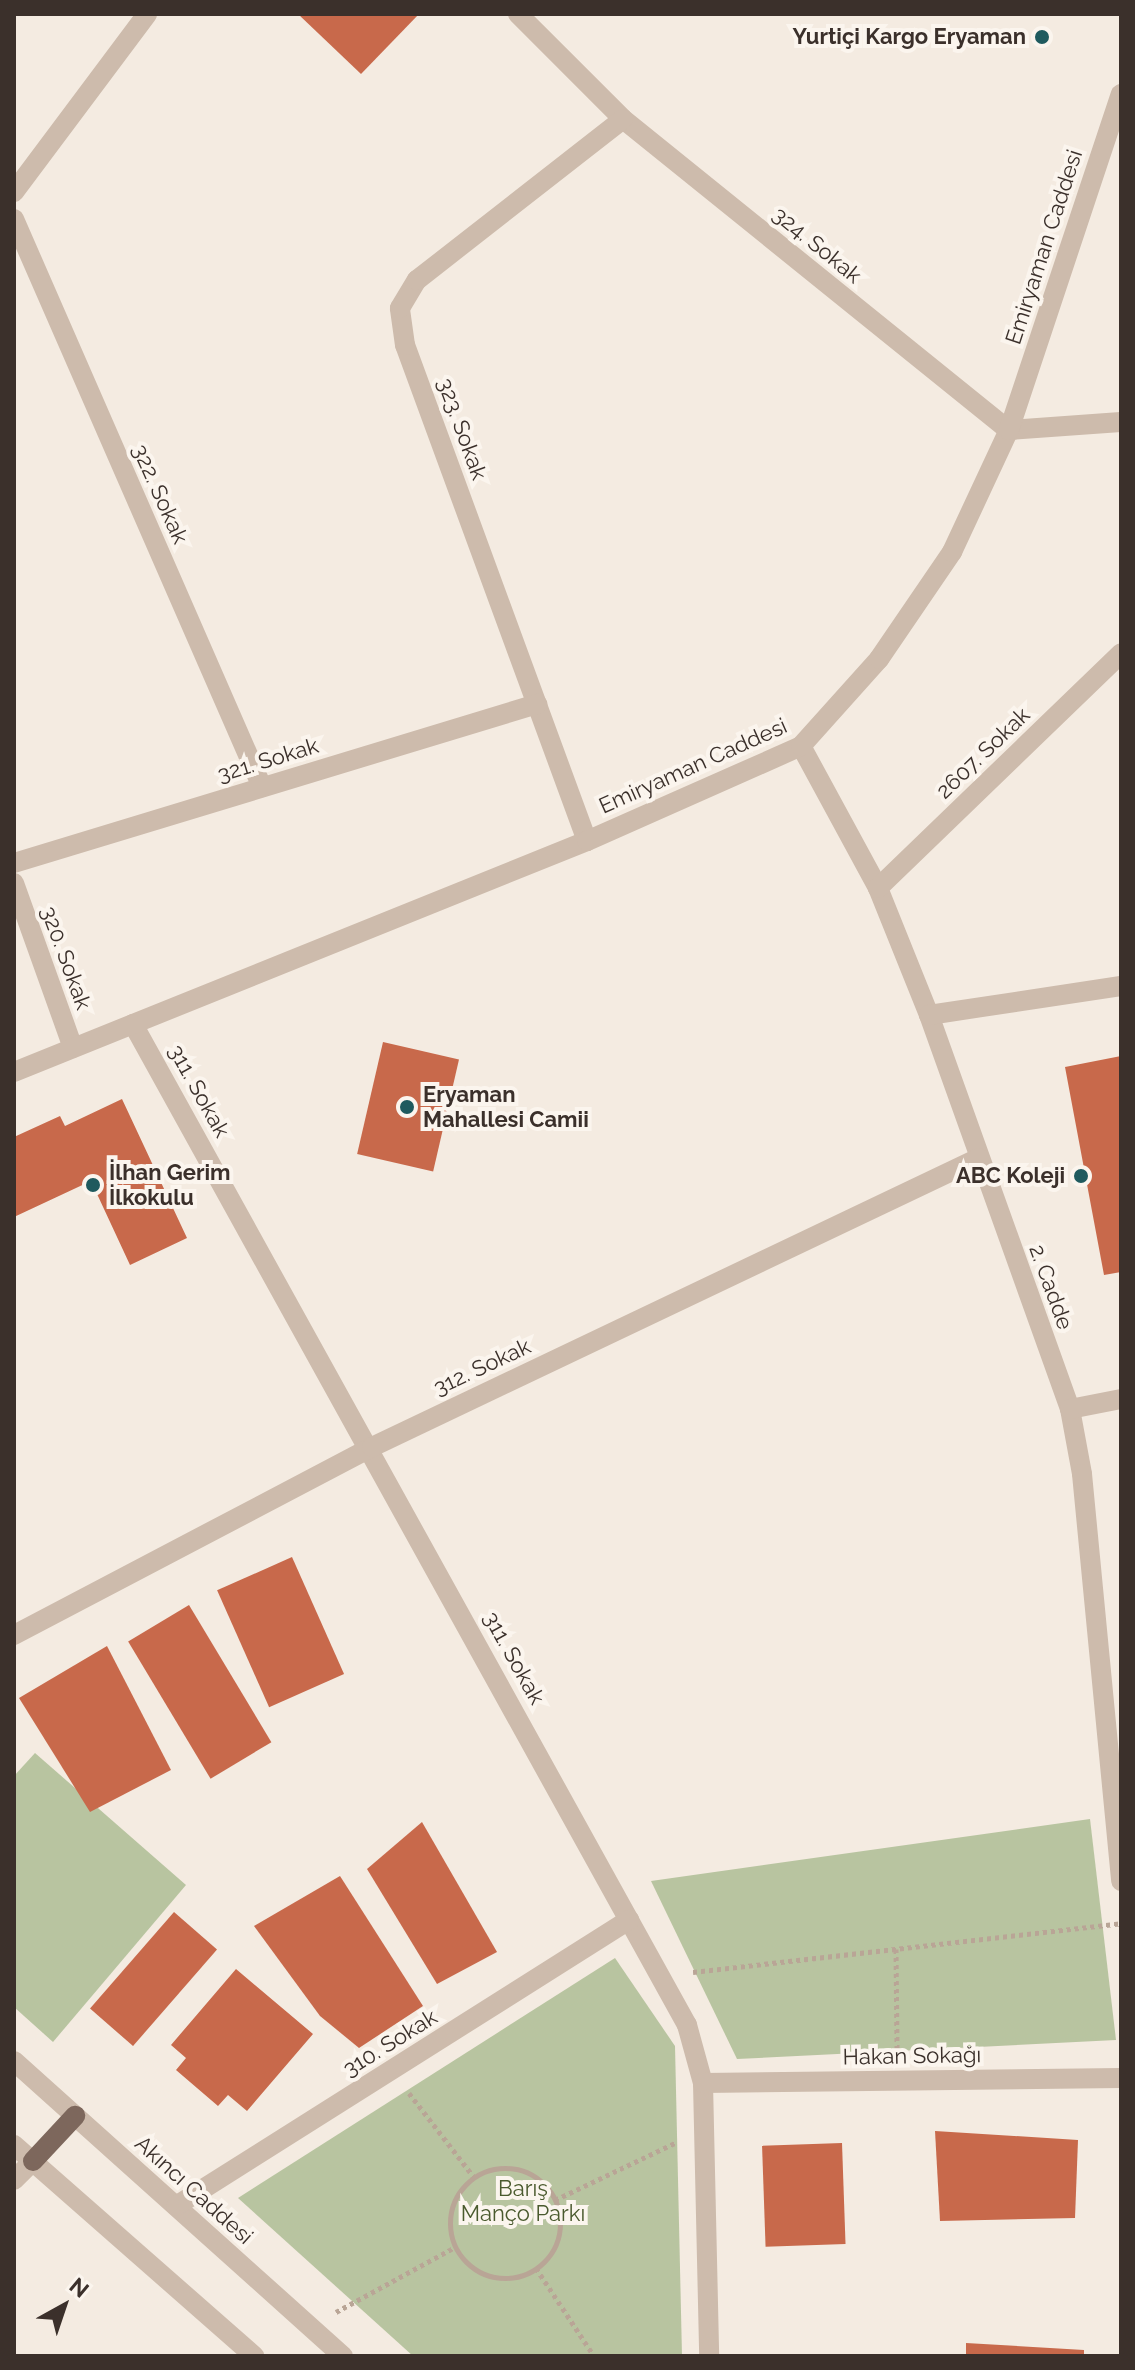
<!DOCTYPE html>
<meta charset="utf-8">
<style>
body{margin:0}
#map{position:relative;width:1135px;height:2370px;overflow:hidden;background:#f4ebe1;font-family:Raleway,sans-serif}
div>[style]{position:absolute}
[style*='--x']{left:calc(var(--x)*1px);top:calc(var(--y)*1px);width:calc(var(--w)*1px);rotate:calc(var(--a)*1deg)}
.green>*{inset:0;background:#b8c4a0}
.building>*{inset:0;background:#c8694b;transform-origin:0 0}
.path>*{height:5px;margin-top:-2.5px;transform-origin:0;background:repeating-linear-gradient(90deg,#b9a596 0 4px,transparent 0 8px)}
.path>.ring{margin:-2.5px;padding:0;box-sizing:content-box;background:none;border:5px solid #b9a596;border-radius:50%}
.minor>*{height:20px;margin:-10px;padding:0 10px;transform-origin:10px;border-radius:10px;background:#cdbbac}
.major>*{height:20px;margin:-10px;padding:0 10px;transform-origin:10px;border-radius:10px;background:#7d675c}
.dots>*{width:22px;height:22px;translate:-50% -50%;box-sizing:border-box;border:4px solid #fbf5ee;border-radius:50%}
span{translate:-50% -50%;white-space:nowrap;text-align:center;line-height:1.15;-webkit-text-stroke:8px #fbf5ee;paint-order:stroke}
.poi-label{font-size:22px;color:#3b302b;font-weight:700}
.right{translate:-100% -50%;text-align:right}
.left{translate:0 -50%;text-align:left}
.street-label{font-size:22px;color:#3b302b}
.park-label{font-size:22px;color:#4a5a2e}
.frame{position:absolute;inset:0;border:16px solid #3b302b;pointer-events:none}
.north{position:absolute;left:24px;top:2266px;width:80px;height:80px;-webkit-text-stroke:6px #fbf5ee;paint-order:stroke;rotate:40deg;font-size:22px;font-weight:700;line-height:32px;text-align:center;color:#3b302b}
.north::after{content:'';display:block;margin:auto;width:28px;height:36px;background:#3b302b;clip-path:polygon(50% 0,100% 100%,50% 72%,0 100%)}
</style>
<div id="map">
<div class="green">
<div style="clip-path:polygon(35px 1753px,186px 1885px,53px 2042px,14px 2007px,14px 1776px)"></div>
<div style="clip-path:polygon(1090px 1819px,1116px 2040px,737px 2059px,651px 1881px)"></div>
<div style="clip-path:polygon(615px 1958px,675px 2046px,682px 2356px,413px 2356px,238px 2198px)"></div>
</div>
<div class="building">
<div style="clip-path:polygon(298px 14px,419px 14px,361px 74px)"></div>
<div style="left:383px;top:1042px;width:78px;height:115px;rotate:13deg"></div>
<div style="clip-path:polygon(1121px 1056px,1121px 1272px,1104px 1275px,1065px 1067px)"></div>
<div style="clip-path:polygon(122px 1099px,187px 1238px,130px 1265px,91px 1181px,14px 1217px,14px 1137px,60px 1116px,65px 1126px)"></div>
<div style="left:292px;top:1557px;width:128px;height:82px;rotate:66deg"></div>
<div style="left:189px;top:1605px;width:160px;height:71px;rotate:59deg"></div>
<div style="clip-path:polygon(107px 1646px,171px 1770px,90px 1812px,19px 1698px)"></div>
<div style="clip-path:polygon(422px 1822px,497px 1952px,437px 1984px,367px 1869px)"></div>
<div style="clip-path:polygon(340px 1876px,423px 2006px,359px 2048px,320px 2016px,254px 1926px)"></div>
<div style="left:174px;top:1912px;width:57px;height:128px;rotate:41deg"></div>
<div style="clip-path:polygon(236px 1969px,313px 2034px,247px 2111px,228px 2095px,218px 2106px,176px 2070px,186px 2058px,171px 2045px)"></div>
<div style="clip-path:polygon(935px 2131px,1078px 2140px,1075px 2218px,940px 2221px)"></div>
<div style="left:842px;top:2143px;width:101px;height:80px;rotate:88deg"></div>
<div style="clip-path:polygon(966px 2343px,1084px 2350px,1084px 2356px,966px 2356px)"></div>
</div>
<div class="path">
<div style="--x:896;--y:1949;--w:103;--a:89.4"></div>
<div style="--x:693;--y:1972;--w:431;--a:-6.5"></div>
<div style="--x:409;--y:2093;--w:106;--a:52.3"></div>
<div class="ring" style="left:450px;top:2168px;width:105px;height:105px"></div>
<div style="--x:555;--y:2200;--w:135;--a:-25.4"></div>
<div style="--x:536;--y:2268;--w:105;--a:56.6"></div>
<div style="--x:336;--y:2312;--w:136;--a:-28.6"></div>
</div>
<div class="minor">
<div style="--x:518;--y:14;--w:148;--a:45"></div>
<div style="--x:623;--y:119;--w:496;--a:38.9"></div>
<div style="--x:1009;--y:430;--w:112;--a:-4.1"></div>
<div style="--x:14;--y:192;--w:222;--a:-53.2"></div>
<div style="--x:14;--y:219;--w:620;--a:66.41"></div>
<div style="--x:801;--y:746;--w:162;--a:61.5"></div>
<div style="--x:878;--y:888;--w:137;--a:68.1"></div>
<div style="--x:929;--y:1015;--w:418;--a:70.3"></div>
<div style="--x:1070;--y:1409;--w:66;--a:79.5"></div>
<div style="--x:1082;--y:1474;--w:409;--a:84.5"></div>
<div style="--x:587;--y:841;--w:528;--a:-110.15"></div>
<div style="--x:405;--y:345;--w:37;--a:-98"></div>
<div style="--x:400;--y:308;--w:33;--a:-59"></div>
<div style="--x:417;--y:280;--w:261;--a:-38"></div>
<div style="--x:14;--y:863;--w:547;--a:-16.91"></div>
<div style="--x:14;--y:883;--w:175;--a:70.3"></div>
<div style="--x:878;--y:888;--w:338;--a:-44"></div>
<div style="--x:929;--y:1015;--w:194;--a:-8.6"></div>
<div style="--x:133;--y:1024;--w:1144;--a:61.04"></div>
<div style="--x:687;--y:2025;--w:60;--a:74.6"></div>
<div style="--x:703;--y:2083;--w:273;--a:88.7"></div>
<div style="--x:14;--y:1072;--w:618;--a:-21.96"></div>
<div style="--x:587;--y:841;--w:234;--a:-23.9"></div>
<div style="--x:801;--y:746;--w:117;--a:-48.1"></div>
<div style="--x:879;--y:659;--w:130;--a:-55.7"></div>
<div style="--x:952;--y:552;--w:135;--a:-65"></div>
<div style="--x:1009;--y:430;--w:354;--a:-71.6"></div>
<div style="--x:1070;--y:1409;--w:52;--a:-11.1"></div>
<div style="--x:14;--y:1635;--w:404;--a:-27.7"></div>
<div style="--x:372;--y:1447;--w:672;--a:-25.46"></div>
<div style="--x:14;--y:2061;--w:442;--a:41.9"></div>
<div style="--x:703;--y:2083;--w:418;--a:-0.7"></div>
<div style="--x:14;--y:2145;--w:320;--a:41.3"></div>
<div style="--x:14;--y:2180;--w:27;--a:-45"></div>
<div style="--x:176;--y:2206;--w:536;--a:-32.27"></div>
</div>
<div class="major">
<div style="--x:33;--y:2161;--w:62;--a:-47"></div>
</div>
<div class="dots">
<div style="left:1042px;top:37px;background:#1f5a5e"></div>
<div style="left:407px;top:1107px;background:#1f5a5e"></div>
<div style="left:1081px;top:1176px;background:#1f5a5e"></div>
<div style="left:93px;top:1185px;background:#1f5a5e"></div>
</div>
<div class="poi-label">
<span class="right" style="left:1026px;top:37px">Yurtiçi Kargo Eryaman</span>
<span class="left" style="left:423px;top:1107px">Eryaman<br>Mahallesi Camii</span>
<span class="left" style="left:109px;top:1185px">İlhan Gerim<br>İlkokulu</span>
<span class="right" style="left:1065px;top:1176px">ABC Koleji</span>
</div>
<div class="street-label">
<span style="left:817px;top:245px;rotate:39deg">324. Sokak</span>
<span style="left:1044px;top:247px;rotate:-72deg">Emiryaman Caddesi</span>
<span style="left:462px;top:429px;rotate:70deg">323. Sokak</span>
<span style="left:160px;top:494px;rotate:66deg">322. Sokak</span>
<span style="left:983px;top:753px;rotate:-44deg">2607. Sokak</span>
<span style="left:268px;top:760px;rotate:-17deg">321. Sokak</span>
<span style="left:693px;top:766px;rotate:-24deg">Emiryaman Caddesi</span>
<span style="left:66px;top:958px;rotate:70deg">320. Sokak</span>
<span style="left:199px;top:1091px;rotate:61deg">311. Sokak</span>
<span style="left:1051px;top:1287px;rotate:70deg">2. Cadde</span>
<span style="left:482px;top:1367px;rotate:-25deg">312. Sokak</span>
<span style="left:514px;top:1658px;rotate:61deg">311. Sokak</span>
<span style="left:390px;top:2043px;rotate:-32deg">310. Sokak</span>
<span style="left:912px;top:2056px;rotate:-1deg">Hakan Sokağı</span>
<span style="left:194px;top:2190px;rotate:42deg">Akıncı Caddesi</span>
</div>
<div class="park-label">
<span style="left:523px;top:2201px">Barış<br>Manço Parkı</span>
</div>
<div class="frame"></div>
<div class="north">N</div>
</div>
